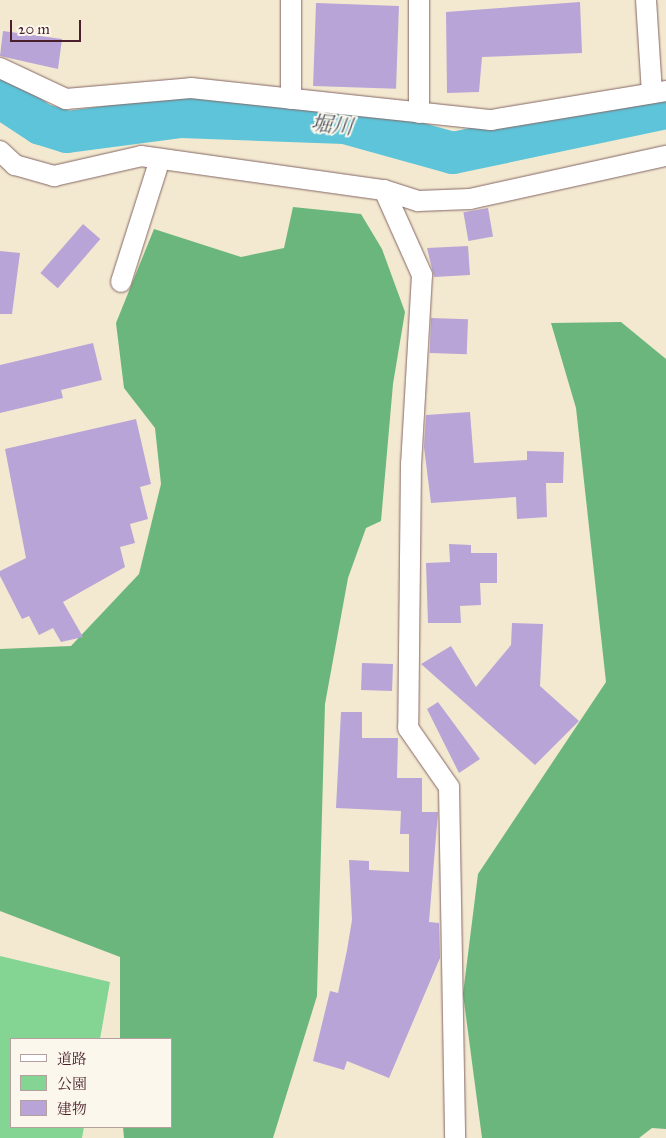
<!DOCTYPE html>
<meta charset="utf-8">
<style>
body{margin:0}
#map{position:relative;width:666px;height:1138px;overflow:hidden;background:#f3e9d0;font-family:"IM FELL Great Primer","Noto Serif JP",serif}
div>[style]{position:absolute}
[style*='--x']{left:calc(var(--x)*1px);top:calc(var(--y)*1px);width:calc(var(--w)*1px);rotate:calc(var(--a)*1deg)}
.green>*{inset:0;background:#84d493}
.forest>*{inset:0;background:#6bb67d}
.river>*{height:42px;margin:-21px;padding:0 21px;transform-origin:21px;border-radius:21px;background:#5dc4d9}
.building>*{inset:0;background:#b8a4d6;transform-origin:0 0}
.roads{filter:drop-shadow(0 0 1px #856665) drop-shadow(0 0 1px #856665)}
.street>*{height:20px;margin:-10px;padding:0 10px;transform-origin:10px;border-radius:10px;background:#fff}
span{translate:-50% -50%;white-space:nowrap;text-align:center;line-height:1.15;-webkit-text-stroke:4px #fbf7ec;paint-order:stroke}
.water-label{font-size:21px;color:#515968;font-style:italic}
.legend{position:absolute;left:10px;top:1038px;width:162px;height:90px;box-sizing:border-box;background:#fbf7ec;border:1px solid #b4a19f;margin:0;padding:6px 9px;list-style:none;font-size:15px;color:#4a1f2b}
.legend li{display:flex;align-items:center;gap:10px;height:25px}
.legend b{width:25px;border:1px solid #b4a19f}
.scale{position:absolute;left:10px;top:20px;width:71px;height:22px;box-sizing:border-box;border:2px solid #4a1f2b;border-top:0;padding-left:6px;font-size:15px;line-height:18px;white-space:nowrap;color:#4a1f2b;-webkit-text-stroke:4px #fbf7ec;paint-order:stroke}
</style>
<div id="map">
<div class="green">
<div style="clip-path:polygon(0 956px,110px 982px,100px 1039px,11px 1039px,11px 1127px,84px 1127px,82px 1138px,0 1138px)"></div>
</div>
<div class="forest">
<div style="clip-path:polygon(293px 207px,361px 214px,382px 249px,405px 312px,393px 384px,381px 521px,366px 528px,348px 578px,325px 704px,317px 996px,273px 1138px,124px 1138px,123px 1127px,171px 1127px,171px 1039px,120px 1039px,120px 957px,0 911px,0 649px,71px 646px,139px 574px,161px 484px,155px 428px,124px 388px,116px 323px,154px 229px,241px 257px,284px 248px)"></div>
<div style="clip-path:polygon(621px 322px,666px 359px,666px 1129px,652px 1128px,639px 1138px,482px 1138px,463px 994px,478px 874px,606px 682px,576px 408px,551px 323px)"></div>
</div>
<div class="river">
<div style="--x:0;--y:97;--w:49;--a:33.4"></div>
<div style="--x:41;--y:124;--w:27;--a:17"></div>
<div style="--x:67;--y:132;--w:115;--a:-7.5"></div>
<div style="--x:181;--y:117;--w:164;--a:2.1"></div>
<div style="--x:345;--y:123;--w:112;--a:15.5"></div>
<div style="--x:453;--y:153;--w:218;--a:-11.9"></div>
</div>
<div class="building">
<div style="clip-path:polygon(580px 2px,582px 53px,482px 57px,479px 92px,447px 93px,446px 12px)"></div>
<div style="left:316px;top:3px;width:83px;height:83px;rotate:2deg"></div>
<div style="clip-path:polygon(3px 31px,62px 39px,58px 69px,0 56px)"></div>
<div style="left:488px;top:208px;width:29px;height:25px;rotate:80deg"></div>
<div style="left:83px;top:224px;width:23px;height:65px;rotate:41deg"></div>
<div style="clip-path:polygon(468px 246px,470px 275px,434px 277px,427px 248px)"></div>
<div style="clip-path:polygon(0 251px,20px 253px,12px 314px,0 314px)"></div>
<div style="left:431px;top:318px;width:37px;height:35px;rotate:2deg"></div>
<div style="clip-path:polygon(93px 343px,102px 380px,61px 390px,63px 398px,0 413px,0 365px)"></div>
<div style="clip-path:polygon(470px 412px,474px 463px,527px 460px,527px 451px,564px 452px,563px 483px,546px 483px,547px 517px,517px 519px,516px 497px,431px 503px,424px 447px,426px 415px)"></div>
<div style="clip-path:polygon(136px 419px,151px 484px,140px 487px,148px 519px,130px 524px,135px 543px,120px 547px,125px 567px,63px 602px,83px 637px,61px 642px,53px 628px,39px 635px,29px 616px,22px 619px,0 576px,0 571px,26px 558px,5px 449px)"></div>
<div style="clip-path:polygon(449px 544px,471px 545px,471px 553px,497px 553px,497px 583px,480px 583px,481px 605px,460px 606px,461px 623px,428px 623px,426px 563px,450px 562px)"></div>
<div style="clip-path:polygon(512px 623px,543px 624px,540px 686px,579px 721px,535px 765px,421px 664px,451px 646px,476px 687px,511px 645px)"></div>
<div style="left:362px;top:663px;width:31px;height:27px;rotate:2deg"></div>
<div style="clip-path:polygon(438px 702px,480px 759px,459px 773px,427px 709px)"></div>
<div style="clip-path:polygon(341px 712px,362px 712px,362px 738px,398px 738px,397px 778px,422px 778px,422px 812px,438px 812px,429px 922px,439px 923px,440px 958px,389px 1078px,347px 1061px,344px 1070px,313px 1061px,330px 991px,338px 993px,347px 950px,352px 920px,349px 860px,369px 861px,369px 870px,409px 872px,409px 834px,400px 834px,401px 811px,336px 808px)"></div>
</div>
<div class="roads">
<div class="street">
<div style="--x:646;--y:0;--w:93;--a:86.3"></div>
<div style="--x:0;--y:68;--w:73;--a:25.2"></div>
<div style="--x:66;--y:99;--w:125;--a:-5"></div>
<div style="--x:191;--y:88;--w:302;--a:6.1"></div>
<div style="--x:491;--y:120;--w:177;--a:-9.4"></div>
<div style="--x:291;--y:99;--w:99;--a:-90"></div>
<div style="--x:419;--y:113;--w:113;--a:-90"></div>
<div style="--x:0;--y:151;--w:21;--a:43"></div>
<div style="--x:15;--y:165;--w:41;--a:15.8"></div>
<div style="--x:54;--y:176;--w:89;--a:-12.9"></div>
<div style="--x:141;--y:156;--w:245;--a:8"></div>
<div style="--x:384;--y:190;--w:36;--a:18"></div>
<div style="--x:418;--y:201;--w:52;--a:-2.2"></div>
<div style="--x:470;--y:199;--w:201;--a:-12.4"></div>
<div style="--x:384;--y:190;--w:93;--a:65.9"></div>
<div style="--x:422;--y:275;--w:188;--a:93.3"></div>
<div style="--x:411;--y:463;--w:265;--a:90.6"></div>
<div style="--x:408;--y:728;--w:72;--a:55.2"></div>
<div style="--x:449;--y:787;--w:351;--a:89"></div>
<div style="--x:121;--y:282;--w:129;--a:-72.4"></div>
</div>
</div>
<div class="water-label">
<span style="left:332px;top:125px;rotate:6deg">堀川</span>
</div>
<ul class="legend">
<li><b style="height:6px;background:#fff"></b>道路</li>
<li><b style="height:14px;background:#84d493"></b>公園</li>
<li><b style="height:14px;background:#b8a4d6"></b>建物</li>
</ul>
<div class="scale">20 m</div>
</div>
